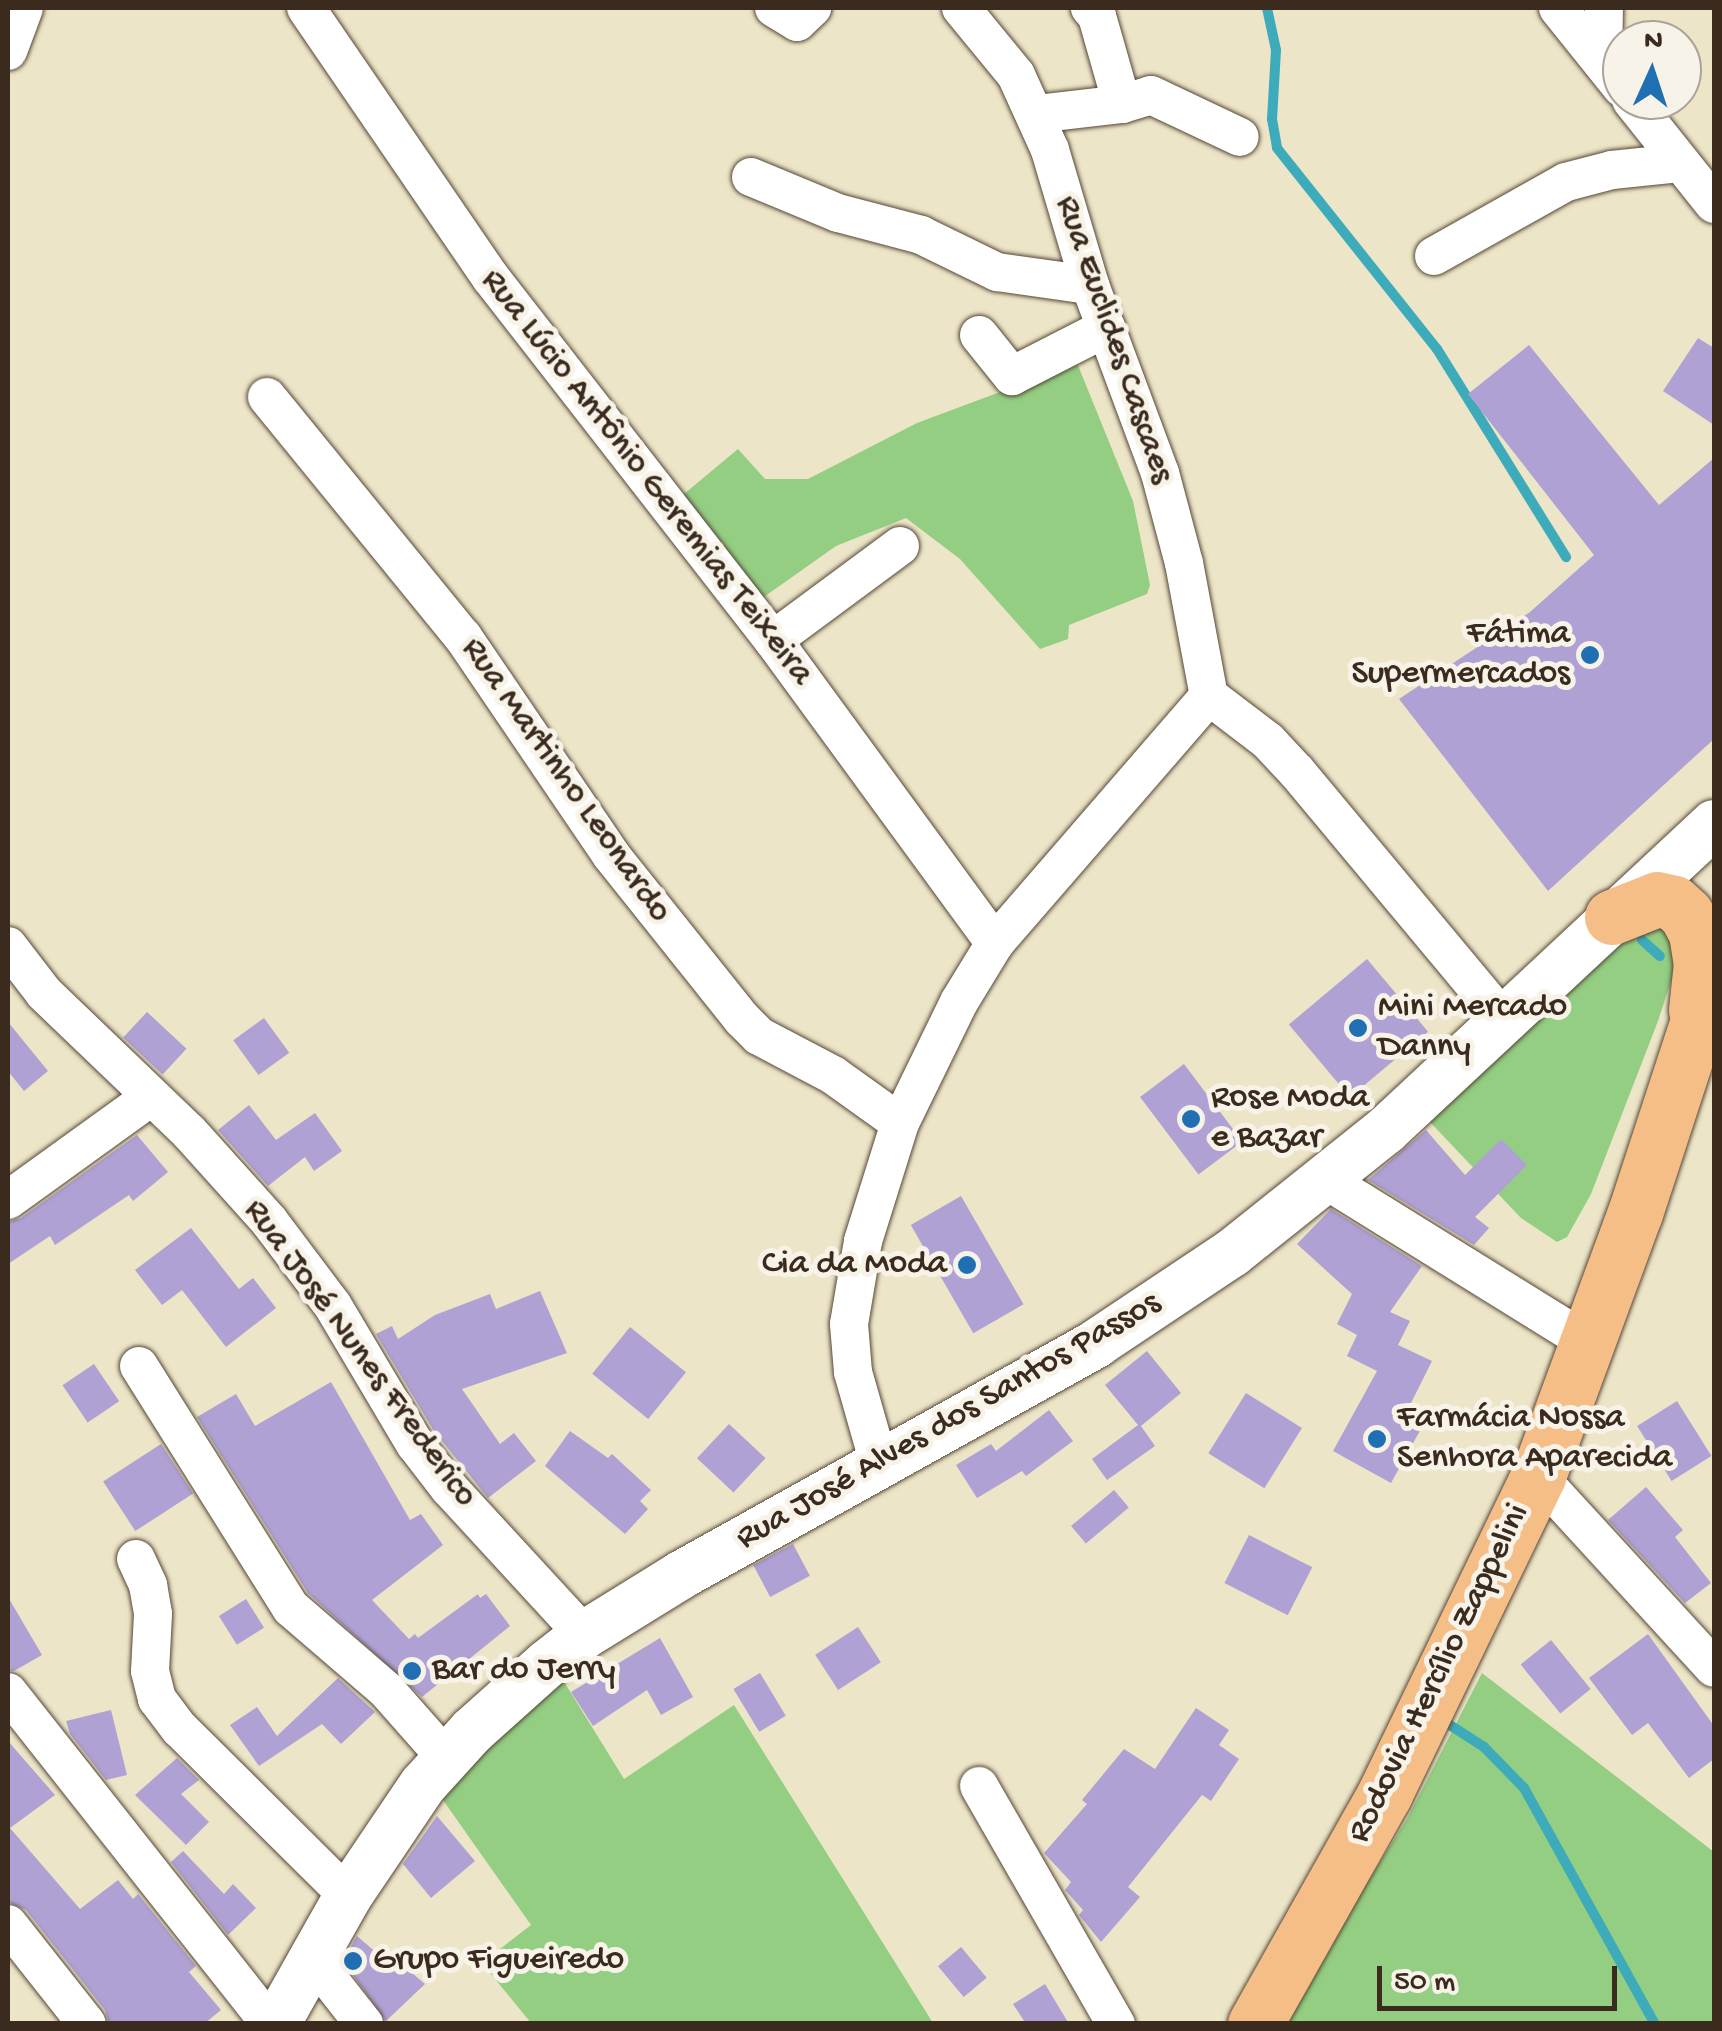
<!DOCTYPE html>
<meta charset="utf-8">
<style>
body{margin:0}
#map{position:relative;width:1722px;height:2031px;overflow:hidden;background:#ece5c7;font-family:"Gochi Hand",sans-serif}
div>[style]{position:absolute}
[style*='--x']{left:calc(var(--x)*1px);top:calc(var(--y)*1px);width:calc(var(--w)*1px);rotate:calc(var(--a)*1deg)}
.green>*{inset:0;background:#93ce82}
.stream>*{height:10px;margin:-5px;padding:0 5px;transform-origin:5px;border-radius:5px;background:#3dabba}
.building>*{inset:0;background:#b0a1d4;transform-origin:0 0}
.roads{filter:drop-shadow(0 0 2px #564637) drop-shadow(0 0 2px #564637)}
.minor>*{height:38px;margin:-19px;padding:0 19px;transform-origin:19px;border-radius:19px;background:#fff}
.tertiary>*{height:48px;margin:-24px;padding:0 24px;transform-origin:24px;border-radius:24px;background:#fff}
.primary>*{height:55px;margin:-27.5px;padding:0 27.5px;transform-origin:27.5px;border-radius:27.5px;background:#f6be87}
.dots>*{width:28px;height:28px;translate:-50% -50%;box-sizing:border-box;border:5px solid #f7f3e8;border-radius:50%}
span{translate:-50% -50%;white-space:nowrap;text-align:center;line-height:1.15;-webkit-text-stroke:10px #f7f3e8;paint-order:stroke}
.street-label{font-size:35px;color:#3b2a1e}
.poi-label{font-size:35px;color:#3b2a1e}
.right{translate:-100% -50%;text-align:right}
.left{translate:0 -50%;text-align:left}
.frame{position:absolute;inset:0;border:10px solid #3b2a1e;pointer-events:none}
.north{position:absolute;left:1602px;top:20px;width:100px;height:100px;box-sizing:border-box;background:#f7f3e8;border:2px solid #aca397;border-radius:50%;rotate:3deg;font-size:28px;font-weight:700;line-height:40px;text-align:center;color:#3b2a1e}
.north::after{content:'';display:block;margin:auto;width:35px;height:45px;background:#1f6fb2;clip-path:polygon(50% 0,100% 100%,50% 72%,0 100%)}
.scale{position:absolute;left:1377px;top:1966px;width:240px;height:45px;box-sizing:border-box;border:5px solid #3b2a1e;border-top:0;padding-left:12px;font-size:30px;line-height:35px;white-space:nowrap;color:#3b2a1e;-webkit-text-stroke:8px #f7f3e8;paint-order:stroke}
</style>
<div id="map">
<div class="green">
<div style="clip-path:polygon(1077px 363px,1133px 501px,1150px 585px,1147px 594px,1069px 625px,1068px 639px,1040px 649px,960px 559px,906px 518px,836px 546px,758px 601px,678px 499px,738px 449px,765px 479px,808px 479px,917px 423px)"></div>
<div style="clip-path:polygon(1666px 925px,1677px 963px,1658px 1021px,1591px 1194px,1567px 1237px,1557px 1242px,1521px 1218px,1430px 1122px,1629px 927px)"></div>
<div style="clip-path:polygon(1482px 1673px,1714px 1852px,1714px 2023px,1279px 2024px,1407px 1819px)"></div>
<div style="clip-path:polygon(563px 1680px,624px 1779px,734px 1705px,933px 2023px,531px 2023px,482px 1963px,531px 1925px,443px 1800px,472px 1762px)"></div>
</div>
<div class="stream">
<div style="--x:1267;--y:8;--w:43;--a:77.9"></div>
<div style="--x:1276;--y:50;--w:69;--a:93.3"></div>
<div style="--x:1272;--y:119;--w:29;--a:80"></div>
<div style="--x:1277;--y:148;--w:257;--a:51.5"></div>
<div style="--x:1437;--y:349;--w:245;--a:58.2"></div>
<div style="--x:1642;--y:940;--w:24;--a:42"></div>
<div style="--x:1442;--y:1720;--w:50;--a:32.7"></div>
<div style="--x:1484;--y:1747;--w:57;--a:45.7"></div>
<div style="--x:1524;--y:1788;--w:270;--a:61"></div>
</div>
<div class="building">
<div style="clip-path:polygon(1698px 338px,1714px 348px,1714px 425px,1663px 391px)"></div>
<div style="clip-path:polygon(1529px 345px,1659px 505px,1714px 458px,1714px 739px,1548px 891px,1399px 699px,1530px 612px,1594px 555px,1468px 394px)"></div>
<div style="left:1367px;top:959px;width:95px;height:102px;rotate:50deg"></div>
<div style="left:147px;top:1012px;width:54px;height:35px;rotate:43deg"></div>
<div style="left:264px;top:1018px;width:43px;height:38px;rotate:54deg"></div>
<div style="clip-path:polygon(8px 1022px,48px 1071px,24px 1091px,8px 1071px)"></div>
<div style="left:1184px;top:1064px;width:97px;height:55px;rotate:53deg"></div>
<div style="clip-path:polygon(249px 1105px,276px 1140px,315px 1113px,342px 1151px,314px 1171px,305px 1157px,268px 1186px,218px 1130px)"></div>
<div style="clip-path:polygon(1426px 1130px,1465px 1175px,1501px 1139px,1527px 1165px,1475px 1217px,1489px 1228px,1474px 1245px,1368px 1180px)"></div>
<div style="clip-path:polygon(137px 1135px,168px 1172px,133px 1201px,129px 1195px,55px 1245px,50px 1236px,8px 1264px,8px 1222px,21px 1218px)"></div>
<div style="left:961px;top:1196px;width:125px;height:58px;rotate:60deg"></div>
<div style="clip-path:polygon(1331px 1209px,1422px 1266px,1390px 1312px,1410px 1321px,1398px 1345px,1432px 1361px,1404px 1417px,1422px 1427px,1391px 1483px,1333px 1451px,1377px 1371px,1347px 1356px,1357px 1335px,1337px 1324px,1352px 1294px,1297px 1244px)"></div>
<div style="clip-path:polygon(191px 1228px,239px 1289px,253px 1278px,276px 1308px,226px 1347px,182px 1290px,162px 1305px,135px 1270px)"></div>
<div style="clip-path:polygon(540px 1291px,567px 1353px,462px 1389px,500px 1444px,514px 1433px,536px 1461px,488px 1498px,434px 1431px,376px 1334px,392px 1326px,398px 1339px,435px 1315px,490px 1294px,496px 1309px)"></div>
<div style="left:630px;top:1327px;width:72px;height:60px;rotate:39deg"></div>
<div style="clip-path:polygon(1147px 1351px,1181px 1393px,1141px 1426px,1155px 1446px,1107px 1480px,1092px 1459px,1138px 1425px,1105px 1385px)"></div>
<div style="left:94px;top:1364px;width:45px;height:38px;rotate:56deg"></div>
<div style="clip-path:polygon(331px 1382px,410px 1520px,421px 1514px,443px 1545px,372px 1600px,409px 1639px,415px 1634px,418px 1638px,478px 1594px,480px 1598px,486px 1594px,510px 1626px,422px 1697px,308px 1593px,197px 1417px,236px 1394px,255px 1426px)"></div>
<div style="left:1246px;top:1393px;width:66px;height:71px;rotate:32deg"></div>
<div style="left:1677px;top:1401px;width:65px;height:47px;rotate:58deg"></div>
<div style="clip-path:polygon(1049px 1410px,1073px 1441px,1026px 1476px,1022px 1471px,977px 1498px,956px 1465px,991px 1444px,996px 1451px)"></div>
<div style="left:729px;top:1424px;width:50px;height:47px;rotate:43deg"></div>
<div style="clip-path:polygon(570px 1431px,608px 1458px,612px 1454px,651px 1490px,640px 1501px,648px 1509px,625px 1534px,545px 1466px)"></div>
<div style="left:161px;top:1444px;width:59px;height:69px;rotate:57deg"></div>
<div style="clip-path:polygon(1646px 1487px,1683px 1530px,1675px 1537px,1711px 1583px,1685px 1603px,1608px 1520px)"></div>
<div style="left:1114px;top:1490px;width:23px;height:56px;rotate:50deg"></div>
<div style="left:1249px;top:1535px;width:71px;height:54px;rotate:27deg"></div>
<div style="left:793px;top:1544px;width:36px;height:45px;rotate:62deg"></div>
<div style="clip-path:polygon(8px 1597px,42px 1655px,14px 1671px,8px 1670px)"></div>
<div style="left:246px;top:1599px;width:34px;height:32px;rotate:58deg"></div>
<div style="left:858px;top:1627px;width:42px;height:51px;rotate:57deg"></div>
<div style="clip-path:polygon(1648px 1634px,1714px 1726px,1714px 1759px,1689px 1778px,1648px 1723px,1632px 1735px,1589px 1678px)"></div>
<div style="clip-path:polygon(660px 1638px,693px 1697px,661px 1715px,647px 1690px,593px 1726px,571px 1692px)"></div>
<div style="left:1551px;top:1640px;width:63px;height:39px;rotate:51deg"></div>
<div style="left:760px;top:1673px;width:50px;height:31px;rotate:59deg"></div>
<div style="clip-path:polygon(338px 1678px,375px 1712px,341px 1744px,322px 1724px,259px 1766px,230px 1725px,257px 1707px,277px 1736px)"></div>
<div style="clip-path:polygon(1196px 1708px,1229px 1730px,1219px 1745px,1239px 1759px,1211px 1801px,1202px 1795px,1128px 1887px,1140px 1897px,1101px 1942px,1079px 1915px,1083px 1910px,1065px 1890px,1071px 1882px,1044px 1853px,1087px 1804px,1082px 1800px,1124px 1749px,1155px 1769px)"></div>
<div style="clip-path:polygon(111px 1710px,127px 1775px,106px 1780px,70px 1734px,66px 1721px)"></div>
<div style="clip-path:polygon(8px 1741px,55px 1795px,10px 1828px,80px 1909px,118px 1880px,133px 1899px,138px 1894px,196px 1966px,189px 1972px,221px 2010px,204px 2024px,109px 2024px,105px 2010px,26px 1910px,8px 1902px)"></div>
<div style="clip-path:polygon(177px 1758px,199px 1780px,181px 1794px,209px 1822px,186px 1845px,135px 1795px)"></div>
<div style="clip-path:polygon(437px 1816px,475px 1861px,431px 1898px,403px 1864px)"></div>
<div style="clip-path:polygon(183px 1851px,224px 1894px,233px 1884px,256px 1908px,228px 1935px,171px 1862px)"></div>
<div style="clip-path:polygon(357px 1936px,385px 1960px,391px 1955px,425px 1984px,386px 2021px,343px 1961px)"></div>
<div style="left:961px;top:1947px;width:40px;height:30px;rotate:50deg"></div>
<div style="clip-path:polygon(1045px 1984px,1069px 2024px,1026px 2024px,1013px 2004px)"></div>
</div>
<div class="roads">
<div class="minor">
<div style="--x:306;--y:8;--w:327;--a:55.6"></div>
<div style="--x:491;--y:278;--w:459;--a:52.1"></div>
<div style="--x:773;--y:640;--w:376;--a:53.8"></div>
<div style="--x:774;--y:8;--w:27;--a:31"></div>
<div style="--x:797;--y:22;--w:21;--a:-43"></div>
<div style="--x:961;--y:8;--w:87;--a:50.6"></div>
<div style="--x:1016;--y:75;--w:82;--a:65.6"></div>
<div style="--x:1050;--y:150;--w:141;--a:73.5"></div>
<div style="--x:1090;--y:285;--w:201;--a:69.6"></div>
<div style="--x:1160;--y:473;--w:93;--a:75.1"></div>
<div style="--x:1184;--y:563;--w:135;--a:79.4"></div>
<div style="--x:1558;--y:8;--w:102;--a:51.3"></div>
<div style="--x:8;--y:51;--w:46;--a:-69.6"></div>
<div style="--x:1603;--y:63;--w:55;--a:-89"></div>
<div style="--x:1631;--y:100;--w:133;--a:51.4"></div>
<div style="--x:1122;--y:104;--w:30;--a:-17"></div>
<div style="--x:1151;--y:95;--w:98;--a:25.3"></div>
<div style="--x:1036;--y:114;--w:87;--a:-6.6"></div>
<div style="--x:1122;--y:104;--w:91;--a:-105.9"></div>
<div style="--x:1097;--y:16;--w:11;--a:-131"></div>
<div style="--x:751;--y:177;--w:94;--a:22.5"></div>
<div style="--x:838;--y:213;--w:86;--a:14.8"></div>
<div style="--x:921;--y:235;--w:85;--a:26"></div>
<div style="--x:997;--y:272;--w:94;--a:8"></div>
<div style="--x:1434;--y:256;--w:151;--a:-29.3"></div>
<div style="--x:1566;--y:182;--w:48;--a:-14.6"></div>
<div style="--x:1612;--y:170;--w:68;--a:-5.9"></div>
<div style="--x:979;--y:335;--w:53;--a:51.2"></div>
<div style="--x:1012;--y:376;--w:106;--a:-27.1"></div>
<div style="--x:267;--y:397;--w:310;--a:50.8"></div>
<div style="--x:463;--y:637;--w:263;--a:55.8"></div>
<div style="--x:611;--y:855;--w:210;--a:51.4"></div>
<div style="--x:742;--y:1019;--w:24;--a:45"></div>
<div style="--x:759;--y:1036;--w:84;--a:27.8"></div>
<div style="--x:833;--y:1075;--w:82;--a:35.6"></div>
<div style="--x:773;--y:640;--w:158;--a:-36.5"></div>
<div style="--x:1209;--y:696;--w:74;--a:37.3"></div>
<div style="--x:1268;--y:741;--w:42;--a:46.9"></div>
<div style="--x:1297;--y:772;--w:320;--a:50.2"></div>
<div style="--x:8;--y:946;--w:59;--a:52.5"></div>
<div style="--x:44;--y:993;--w:201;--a:43.8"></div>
<div style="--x:189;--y:1132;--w:120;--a:48"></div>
<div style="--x:269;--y:1221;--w:106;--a:53"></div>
<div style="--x:333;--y:1306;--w:161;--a:59.3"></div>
<div style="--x:415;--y:1444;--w:56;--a:52.3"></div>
<div style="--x:449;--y:1488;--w:200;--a:47.4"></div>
<div style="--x:1326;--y:1180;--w:309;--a:31.8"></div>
<div style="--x:8;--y:1200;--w:176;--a:-35.8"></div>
<div style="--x:139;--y:1366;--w:286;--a:57.9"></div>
<div style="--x:291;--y:1608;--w:127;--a:40.8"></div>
<div style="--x:387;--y:1691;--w:89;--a:48.6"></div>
<div style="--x:880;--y:1467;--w:99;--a:-105.9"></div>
<div style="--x:853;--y:1372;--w:48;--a:-94.8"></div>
<div style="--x:849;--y:1324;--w:84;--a:-80.4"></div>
<div style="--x:863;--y:1241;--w:124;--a:-72.6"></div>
<div style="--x:900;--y:1123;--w:135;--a:-64"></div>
<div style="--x:959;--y:1002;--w:69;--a:-58.6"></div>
<div style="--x:995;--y:943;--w:327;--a:-49.1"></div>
<div style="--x:1538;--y:1476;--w:260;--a:47.5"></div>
<div style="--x:136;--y:1559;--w:29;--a:65"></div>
<div style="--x:148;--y:1585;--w:29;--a:80"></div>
<div style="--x:153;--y:1614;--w:57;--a:93"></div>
<div style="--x:150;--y:1671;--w:29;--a:76"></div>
<div style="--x:157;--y:1699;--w:38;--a:53"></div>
<div style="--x:180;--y:1729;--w:237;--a:44.8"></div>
<div style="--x:8;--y:1692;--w:423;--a:51.7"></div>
<div style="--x:979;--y:1786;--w:275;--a:60.1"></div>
<div style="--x:8;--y:1924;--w:127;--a:51.7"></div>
<div style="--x:313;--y:1959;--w:83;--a:51.9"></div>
</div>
<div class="tertiary">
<div style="--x:276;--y:2024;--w:147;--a:-60.6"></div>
<div style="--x:348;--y:1896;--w:134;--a:-56"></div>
<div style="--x:423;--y:1785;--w:73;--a:-47.8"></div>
<div style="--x:472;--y:1731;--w:101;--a:-41.8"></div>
<div style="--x:547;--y:1664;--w:47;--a:-38.1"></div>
<div style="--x:584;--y:1635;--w:114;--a:-31.7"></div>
<div style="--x:681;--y:1575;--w:476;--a:-29.1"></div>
<div style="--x:1097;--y:1343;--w:162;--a:-33.7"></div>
<div style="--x:1232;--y:1253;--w:196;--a:-38.6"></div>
<div style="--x:1385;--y:1131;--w:450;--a:-43"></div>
</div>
<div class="primary">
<div style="--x:1612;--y:917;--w:48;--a:-21.8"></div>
<div style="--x:1657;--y:899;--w:17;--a:13"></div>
<div style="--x:1674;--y:903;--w:16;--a:43"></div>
<div style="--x:1686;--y:914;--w:21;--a:62"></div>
<div style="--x:1696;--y:933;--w:30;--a:81"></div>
<div style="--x:1701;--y:963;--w:47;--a:96.1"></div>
<div style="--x:1255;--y:2024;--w:265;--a:-60.6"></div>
<div style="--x:1385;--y:1793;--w:352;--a:-64.2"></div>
<div style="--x:1538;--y:1476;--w:280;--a:-69.8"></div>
<div style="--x:1635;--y:1213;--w:255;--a:-71.9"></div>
</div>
</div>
<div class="dots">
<div style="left:1590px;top:655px;background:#1f6fb2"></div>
<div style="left:1358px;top:1028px;background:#1f6fb2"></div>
<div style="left:1191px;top:1119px;background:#1f6fb2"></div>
<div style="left:967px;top:1265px;background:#1f6fb2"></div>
<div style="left:1377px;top:1439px;background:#1f6fb2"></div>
<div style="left:412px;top:1671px;background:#1f6fb2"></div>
<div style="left:353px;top:1961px;background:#1f6fb2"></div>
</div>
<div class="street-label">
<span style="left:1113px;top:340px;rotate:71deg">Rua Euclides Cascaes</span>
<span style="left:646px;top:478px;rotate:52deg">Rua Lúcio Antônio Geremias Teixeira</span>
<span style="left:565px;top:781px;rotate:55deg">Rua Martinho Leonardo</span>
<span style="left:359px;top:1354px;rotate:54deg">Rua José Nunes Frederico</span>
<span style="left:949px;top:1422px;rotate:-30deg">Rua José Alves dos Santos Passos</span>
<span style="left:1440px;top:1674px;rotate:-64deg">Rodovia Hercílio Zappelini</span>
</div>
<div class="poi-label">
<span class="right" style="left:1570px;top:655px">Fátima<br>Supermercados</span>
<span class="left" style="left:1378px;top:1028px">Mini Mercado<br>Danny</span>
<span class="left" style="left:1211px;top:1119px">Rose Moda<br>e Bazar</span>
<span class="right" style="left:947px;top:1265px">Cia da Moda</span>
<span class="left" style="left:1397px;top:1439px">Farmácia Nossa<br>Senhora Aparecida</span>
<span class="left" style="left:432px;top:1671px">Bar do Jerry</span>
<span class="left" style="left:373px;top:1961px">Grupo Figueiredo</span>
</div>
<div class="frame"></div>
<div class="north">N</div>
<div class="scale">50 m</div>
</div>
